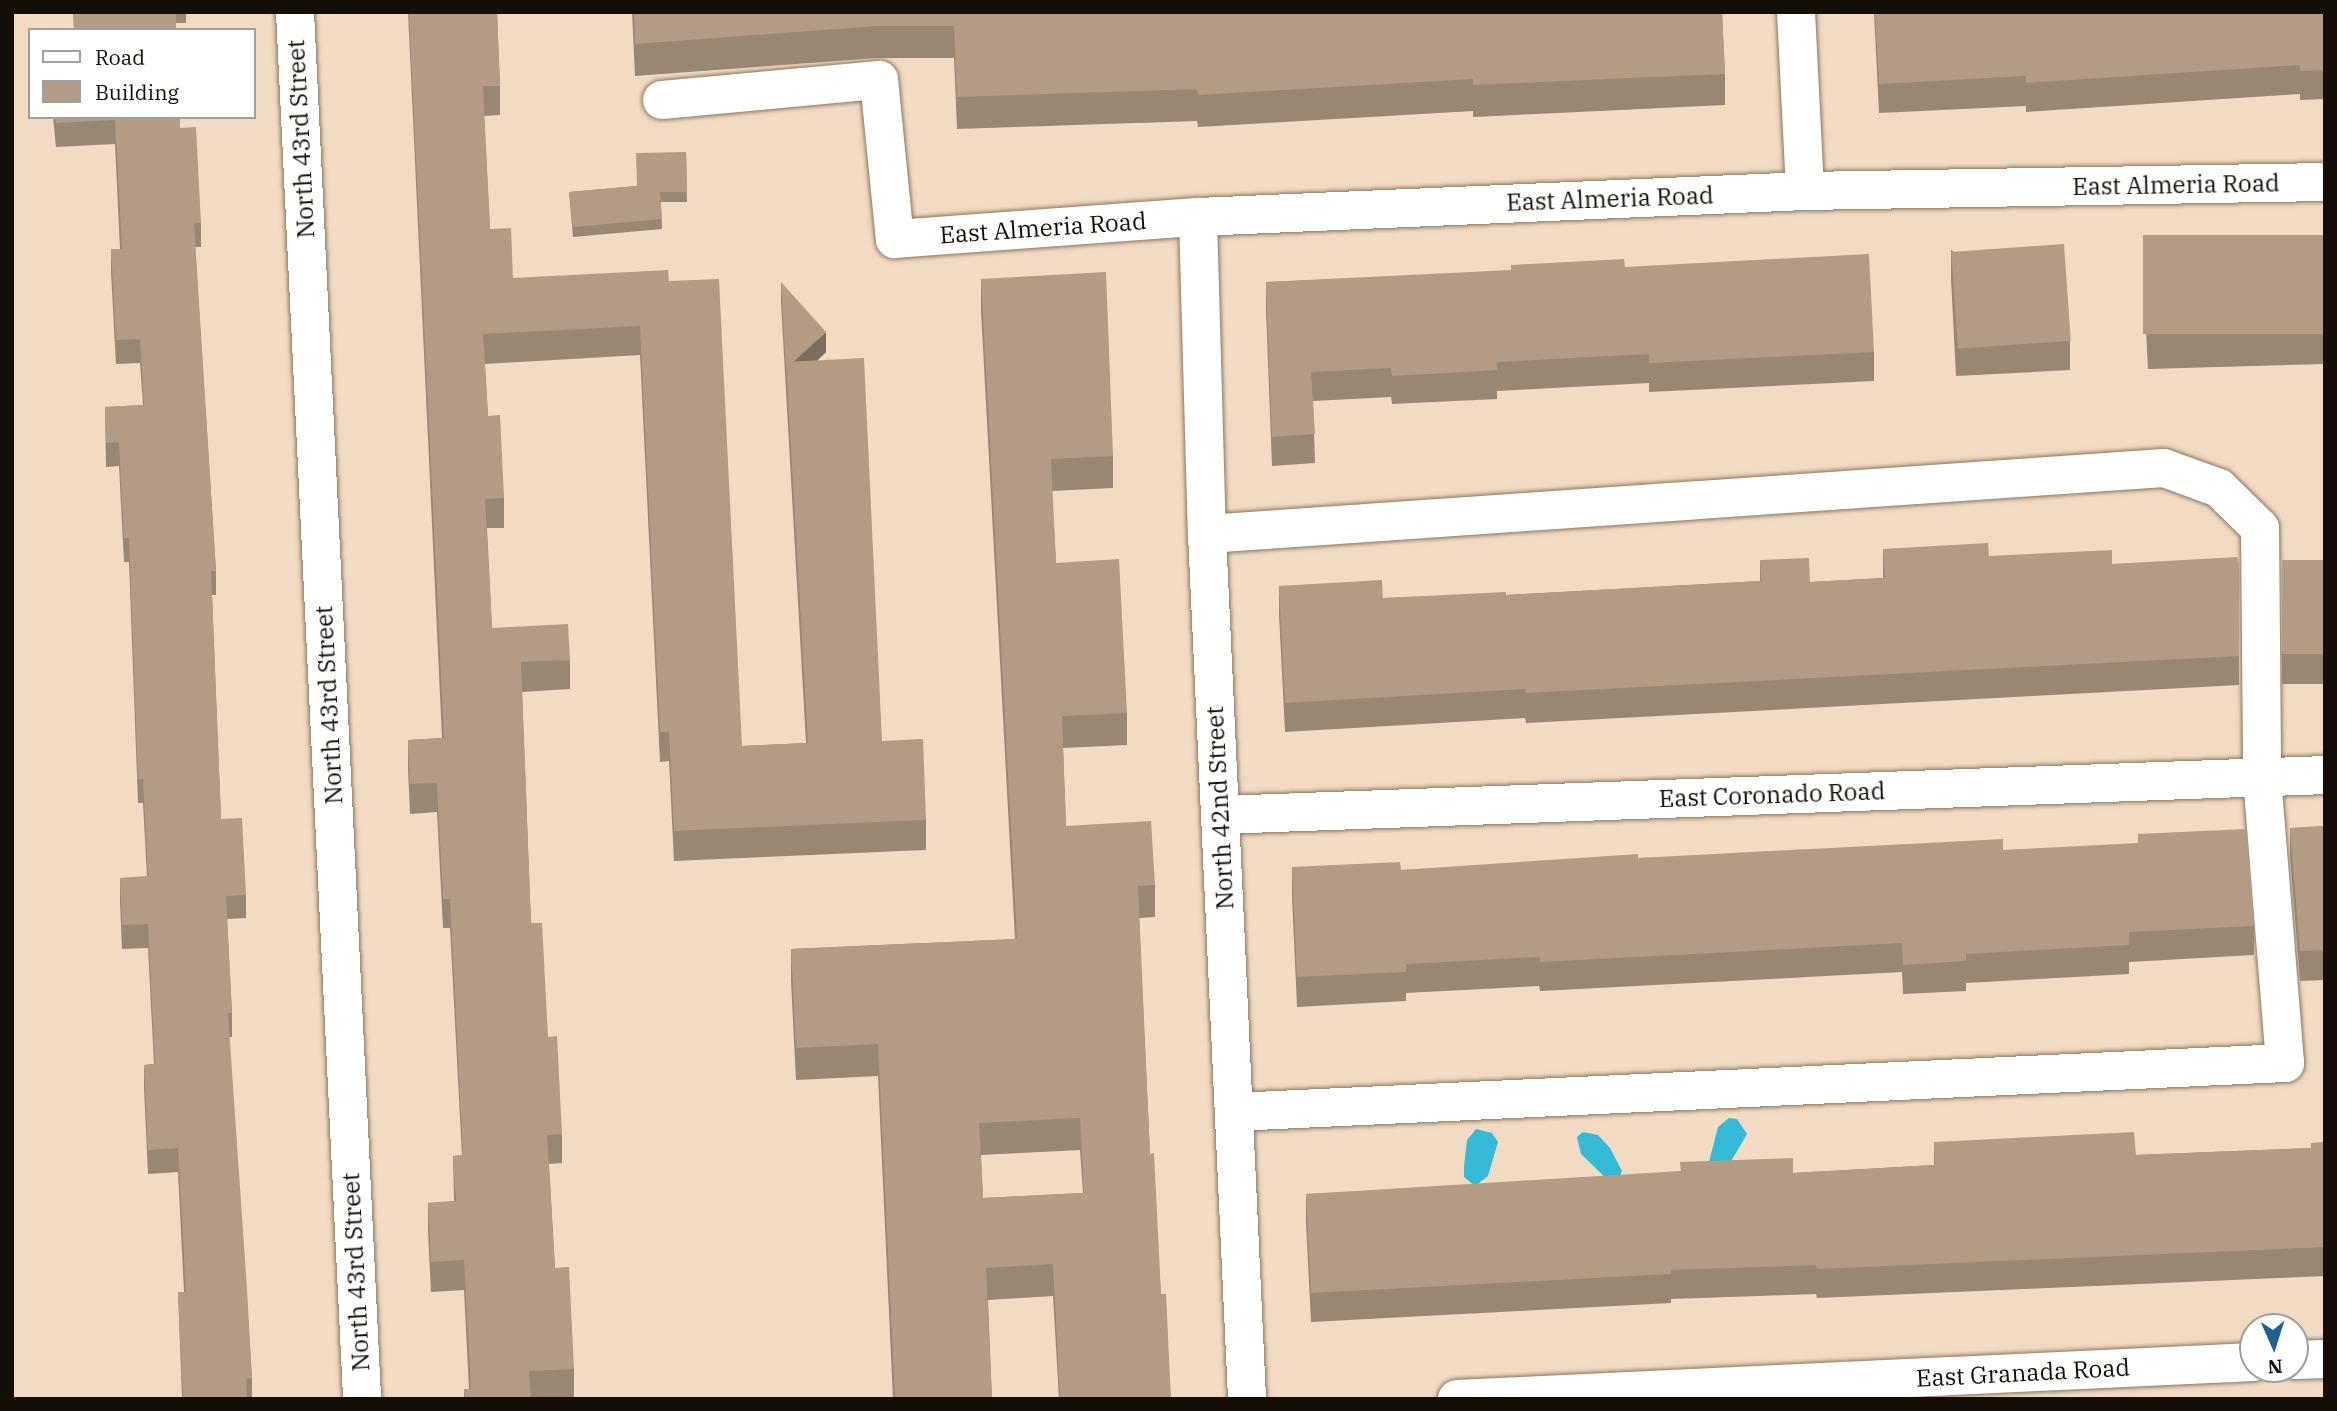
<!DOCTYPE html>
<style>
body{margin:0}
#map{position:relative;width:2337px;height:1411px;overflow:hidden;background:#f2dbc3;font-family:"IBM Plex Serif",serif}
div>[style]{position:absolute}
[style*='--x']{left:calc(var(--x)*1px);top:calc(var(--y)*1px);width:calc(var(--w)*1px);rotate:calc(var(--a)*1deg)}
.water>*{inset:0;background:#34b9d7}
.roads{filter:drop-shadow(0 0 2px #8b7660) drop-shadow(0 0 2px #8b7660)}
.minor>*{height:38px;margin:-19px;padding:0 19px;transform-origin:19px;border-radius:19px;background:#fff}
.wall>*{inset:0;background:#998673;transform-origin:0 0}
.shaded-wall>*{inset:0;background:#7d6d5e}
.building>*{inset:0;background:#b29c86;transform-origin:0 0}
span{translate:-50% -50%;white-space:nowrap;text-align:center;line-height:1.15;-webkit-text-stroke:6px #fff;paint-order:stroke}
.street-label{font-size:24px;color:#150e06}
.frame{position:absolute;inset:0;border:14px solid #150e06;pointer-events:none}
.legend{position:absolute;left:28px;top:28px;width:228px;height:91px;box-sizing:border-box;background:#fff;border:2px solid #a19f9b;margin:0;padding:9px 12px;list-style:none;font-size:21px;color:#150e06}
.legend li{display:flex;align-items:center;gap:14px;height:35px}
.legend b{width:35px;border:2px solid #a19f9b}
.north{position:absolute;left:2239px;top:1313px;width:70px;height:70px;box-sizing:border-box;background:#fff;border:2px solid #a19f9b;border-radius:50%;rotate:177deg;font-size:19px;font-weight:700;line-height:28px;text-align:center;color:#150e06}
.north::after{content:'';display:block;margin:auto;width:24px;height:32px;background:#1f5f95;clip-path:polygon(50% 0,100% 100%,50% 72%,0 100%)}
</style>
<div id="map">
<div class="water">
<div style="clip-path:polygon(1729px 1118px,1737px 1119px,1747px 1134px,1726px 1170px,1708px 1166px,1718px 1127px)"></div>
<div style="clip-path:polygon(1476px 1129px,1492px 1133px,1498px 1142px,1488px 1176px,1475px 1186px,1464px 1177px,1464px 1167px,1467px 1140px)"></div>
<div style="clip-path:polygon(1583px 1132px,1598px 1135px,1610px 1148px,1622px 1171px,1619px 1177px,1605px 1177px,1581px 1154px,1577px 1137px)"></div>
</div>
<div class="roads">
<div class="minor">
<div style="--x:295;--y:12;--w:1389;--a:87.23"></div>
<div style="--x:1796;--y:12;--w:179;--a:87.1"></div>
<div style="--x:662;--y:100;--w:218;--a:-5.3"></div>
<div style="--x:879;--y:80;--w:160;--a:84.3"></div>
<div style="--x:895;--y:239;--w:304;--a:-4.2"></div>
<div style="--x:1198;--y:217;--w:608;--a:-2.45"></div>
<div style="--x:1805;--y:191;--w:520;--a:-0.99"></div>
<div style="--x:1198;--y:217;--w:317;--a:88.4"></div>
<div style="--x:1207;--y:534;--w:866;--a:87.35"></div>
<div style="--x:1207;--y:534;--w:959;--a:-3.95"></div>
<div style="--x:2164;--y:468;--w:59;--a:20"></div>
<div style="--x:2219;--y:488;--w:57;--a:44.3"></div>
<div style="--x:2260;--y:528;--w:249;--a:89.5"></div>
<div style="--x:2262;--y:777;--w:287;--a:85.4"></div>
<div style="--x:2285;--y:1063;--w:1052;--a:177.33"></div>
<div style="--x:1220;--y:815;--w:1106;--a:-2.07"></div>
<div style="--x:2295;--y:1360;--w:30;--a:-2"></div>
<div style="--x:1457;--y:1399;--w:797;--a:-2.66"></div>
</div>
</div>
<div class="wall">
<div style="clip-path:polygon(73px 12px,186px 12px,186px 23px,176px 23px,176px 30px,74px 30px)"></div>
<div style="clip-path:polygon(408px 12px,497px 12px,500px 86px,500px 115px,484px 116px,490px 229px,513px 278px,669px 281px,742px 746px,806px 743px,781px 303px,781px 282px,826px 352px,817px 361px,882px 741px,926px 820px,926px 850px,674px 861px,669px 761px,660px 762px,640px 355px,485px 364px,488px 416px,504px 498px,504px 528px,487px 528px,492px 628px,570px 660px,570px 689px,522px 692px,531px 923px,562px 1134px,562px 1163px,549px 1164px,555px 1268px,574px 1369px,574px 1398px,464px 1399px,464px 1389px,469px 1389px,464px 1290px,431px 1292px,428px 1232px,428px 1203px,454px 1201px,453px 1156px,462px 1155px,450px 928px,443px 928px,437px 812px,410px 814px,408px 769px,408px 740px,442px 738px)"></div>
<div style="clip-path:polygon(632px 12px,1722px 12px,1725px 74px,1725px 105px,1473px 117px,1473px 111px,1198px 127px,1197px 121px,957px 129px,954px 58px,877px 58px,635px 76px)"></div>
<div style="clip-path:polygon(1874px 12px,2325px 12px,2325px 99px,2300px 100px,2300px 94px,2026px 112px,2026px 106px,1879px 113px)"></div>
<div style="clip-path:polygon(53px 117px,180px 117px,180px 128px,201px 223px,201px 247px,195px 247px,216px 571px,216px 595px,212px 595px,221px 819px,246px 895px,246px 918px,227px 919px,232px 1013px,232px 1037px,229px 1037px,252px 1378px,252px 1399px,182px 1399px,178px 1292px,184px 1292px,178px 1172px,148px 1174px,144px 1089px,144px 1065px,154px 1064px,148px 948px,122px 949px,120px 902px,120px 878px,147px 877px,143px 803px,138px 803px,129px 562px,124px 562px,119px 466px,106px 467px,105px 407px,143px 405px,140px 363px,116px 364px,111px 273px,111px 249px,120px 249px,115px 144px,56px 147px)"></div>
<div style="clip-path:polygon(686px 152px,687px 202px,661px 202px,662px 229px,573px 237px,569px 192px,636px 186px)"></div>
<div style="clip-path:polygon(2325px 235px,2325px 364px,2148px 369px,2143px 271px,2143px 242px)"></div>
<div style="clip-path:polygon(1951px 250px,2070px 341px,2070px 370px,1956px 376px,1951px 279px)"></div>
<div style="clip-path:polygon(1625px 267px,1874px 352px,1874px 381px,1649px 392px,1649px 383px,1497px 391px,1497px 399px,1392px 404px,1391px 397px,1313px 401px,1315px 463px,1272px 466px,1266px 311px,1266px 282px)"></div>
<div style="clip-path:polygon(evenodd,981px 279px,1113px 456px,1113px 488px,1052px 491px,1056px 563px,1127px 713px,1127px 745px,1063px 748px,1066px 826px,1155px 885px,1155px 917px,1139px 918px,1150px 1154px,1161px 1294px,1171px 1399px,1059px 1399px,1053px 1296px,988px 1300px,992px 1399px,893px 1399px,878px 1076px,796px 1080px,791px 981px,791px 949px,1015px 939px,981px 311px,981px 279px,1080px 1150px,1083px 1193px,983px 1198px,981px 1155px,1080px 1150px)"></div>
<div style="clip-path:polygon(1883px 549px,2112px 564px,2239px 565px,2239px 685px,1526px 723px,1525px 718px,1285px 732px,1279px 615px,1279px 586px,1383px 598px,1506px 595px,1760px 581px,1760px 560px,1810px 582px,1883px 578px)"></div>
<div style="left:2325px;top:560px;width:124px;height:43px;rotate:90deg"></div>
<div style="clip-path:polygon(2325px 826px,2325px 980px,2300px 981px,2290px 857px,2290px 828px)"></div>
<div style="clip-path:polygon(2003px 850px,2254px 926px,2254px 955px,2129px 962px,2129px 974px,1966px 983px,1966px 991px,1903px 994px,1902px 972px,1540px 991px,1539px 986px,1406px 993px,1406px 1001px,1297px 1007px,1292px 897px,1292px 867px,1401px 870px,1638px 858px)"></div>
<div style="clip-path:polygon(1934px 1142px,2136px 1155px,2311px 1148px,2325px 1142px,2325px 1276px,1817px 1298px,1816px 1294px,1671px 1299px,1671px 1303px,1311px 1322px,1306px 1223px,1306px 1194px,1793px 1173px,1934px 1165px)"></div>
</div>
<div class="shaded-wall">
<div style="clip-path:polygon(826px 332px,826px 352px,788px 388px,787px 368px)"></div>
</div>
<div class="building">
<div style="left:74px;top:12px;width:102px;height:18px"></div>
<div style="clip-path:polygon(409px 12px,497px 12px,500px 86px,483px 86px,490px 229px,511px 228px,513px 278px,668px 270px,669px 281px,719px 279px,742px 746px,808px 743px,786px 362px,864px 358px,882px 741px,923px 739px,926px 820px,674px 831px,669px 732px,660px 732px,640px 326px,483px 334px,488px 416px,500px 415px,504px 498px,485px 499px,492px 628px,568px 624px,570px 660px,521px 662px,531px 923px,542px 923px,548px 1037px,557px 1036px,562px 1134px,547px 1135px,555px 1268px,569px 1267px,574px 1369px,529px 1371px,531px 1399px,465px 1399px,464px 1389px,471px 1389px,464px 1260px,431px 1262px,428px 1203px,456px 1201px,453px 1156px,463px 1155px,450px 899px,443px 899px,437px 783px,410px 784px,408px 740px,444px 738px)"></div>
<div style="clip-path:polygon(634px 12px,1722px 12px,1725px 74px,1473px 85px,1473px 79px,1198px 95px,1197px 89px,957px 97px,954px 26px,877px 26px,635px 44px)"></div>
<div style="clip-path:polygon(1875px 12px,2325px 12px,2325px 70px,2300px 71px,2300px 65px,2026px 83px,2026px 76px,1879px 84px)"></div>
<div style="clip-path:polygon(55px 117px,180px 117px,180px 128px,196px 127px,201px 223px,194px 223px,216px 571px,211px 571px,221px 819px,242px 818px,246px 895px,226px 896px,232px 1013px,228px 1013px,247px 1289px,252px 1378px,246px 1379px,247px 1399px,183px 1399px,178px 1292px,186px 1292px,178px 1148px,148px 1150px,144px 1065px,155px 1064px,148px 924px,122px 925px,120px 878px,148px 876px,143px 779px,138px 779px,129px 538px,124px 538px,119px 442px,106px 443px,105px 407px,144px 405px,140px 339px,116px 340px,111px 249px,122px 249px,115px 120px,56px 123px)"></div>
<div style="clip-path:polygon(686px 152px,687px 192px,660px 192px,662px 219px,573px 227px,569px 192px,637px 186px,636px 153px)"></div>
<div style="left:2325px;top:235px;width:99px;height:182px;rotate:90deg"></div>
<div style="left:2064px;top:244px;width:97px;height:113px;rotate:86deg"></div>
<div style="clip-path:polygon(1869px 254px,1874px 352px,1649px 363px,1649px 354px,1497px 362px,1497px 370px,1392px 376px,1391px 368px,1311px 372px,1315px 434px,1272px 437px,1266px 282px,1511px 270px,1511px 265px,1624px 259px,1625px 267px)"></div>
<div style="clip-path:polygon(evenodd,1106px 272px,1113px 456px,1051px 459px,1056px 563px,1119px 559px,1127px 713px,1062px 716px,1066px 826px,1151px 821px,1155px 885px,1138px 886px,1150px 1154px,1154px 1153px,1161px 1294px,1166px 1294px,1171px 1399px,1060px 1399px,1053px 1264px,986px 1268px,992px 1399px,895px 1399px,878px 1044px,796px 1048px,791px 949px,1017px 939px,981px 279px,1106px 272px,1080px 1118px,1084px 1193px,983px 1198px,979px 1123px,1080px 1118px)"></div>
<div style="clip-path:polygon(781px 282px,826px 332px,793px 362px,786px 362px,786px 369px)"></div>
<div style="clip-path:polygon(1988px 543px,1989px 556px,2112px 550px,2112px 564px,2237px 557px,2239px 565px,2239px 656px,1526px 693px,1525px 689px,1285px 703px,1279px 586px,1382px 580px,1383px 598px,1506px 592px,1506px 595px,1761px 581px,1760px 560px,1809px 558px,1810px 582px,1885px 578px,1883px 549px)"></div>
<div style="left:2325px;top:560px;width:94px;height:43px;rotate:90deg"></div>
<div style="clip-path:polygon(2325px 826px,2325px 950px,2300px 951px,2290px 828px)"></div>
<div style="clip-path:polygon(2246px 829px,2254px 926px,2129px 932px,2129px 945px,1966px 954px,1966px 961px,1903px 965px,1902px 943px,1540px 962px,1539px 957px,1406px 964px,1406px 972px,1297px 977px,1292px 867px,1400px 862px,1401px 870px,1638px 854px,1638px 858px,2003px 839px,2003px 850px,2138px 843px,2138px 834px)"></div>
<div style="clip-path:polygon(2134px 1132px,2136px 1155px,2311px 1148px,2311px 1143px,2325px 1142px,2325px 1247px,1817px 1269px,1816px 1265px,1671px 1270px,1671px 1274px,1311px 1293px,1306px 1194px,1681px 1171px,1680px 1162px,1793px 1158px,1793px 1173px,1935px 1165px,1934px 1142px)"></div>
</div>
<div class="street-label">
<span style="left:301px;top:139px;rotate:-93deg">North 43rd Street</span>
<span style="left:2176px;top:185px;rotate:-1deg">East Almeria Road</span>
<span style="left:1610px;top:199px;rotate:-2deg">East Almeria Road</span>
<span style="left:1043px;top:228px;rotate:-4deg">East Almeria Road</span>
<span style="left:329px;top:705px;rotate:-93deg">North 43rd Street</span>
<span style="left:1772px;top:795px;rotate:-2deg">East Coronado Road</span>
<span style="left:1220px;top:808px;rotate:-93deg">North 42nd Street</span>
<span style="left:356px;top:1272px;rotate:-93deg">North 43rd Street</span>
<span style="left:2023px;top:1373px;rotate:-3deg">East Granada Road</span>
</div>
<div class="frame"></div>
<ul class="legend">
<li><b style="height:9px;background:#fff"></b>Road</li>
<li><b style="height:19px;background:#b29c86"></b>Building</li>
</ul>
<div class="north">N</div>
</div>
